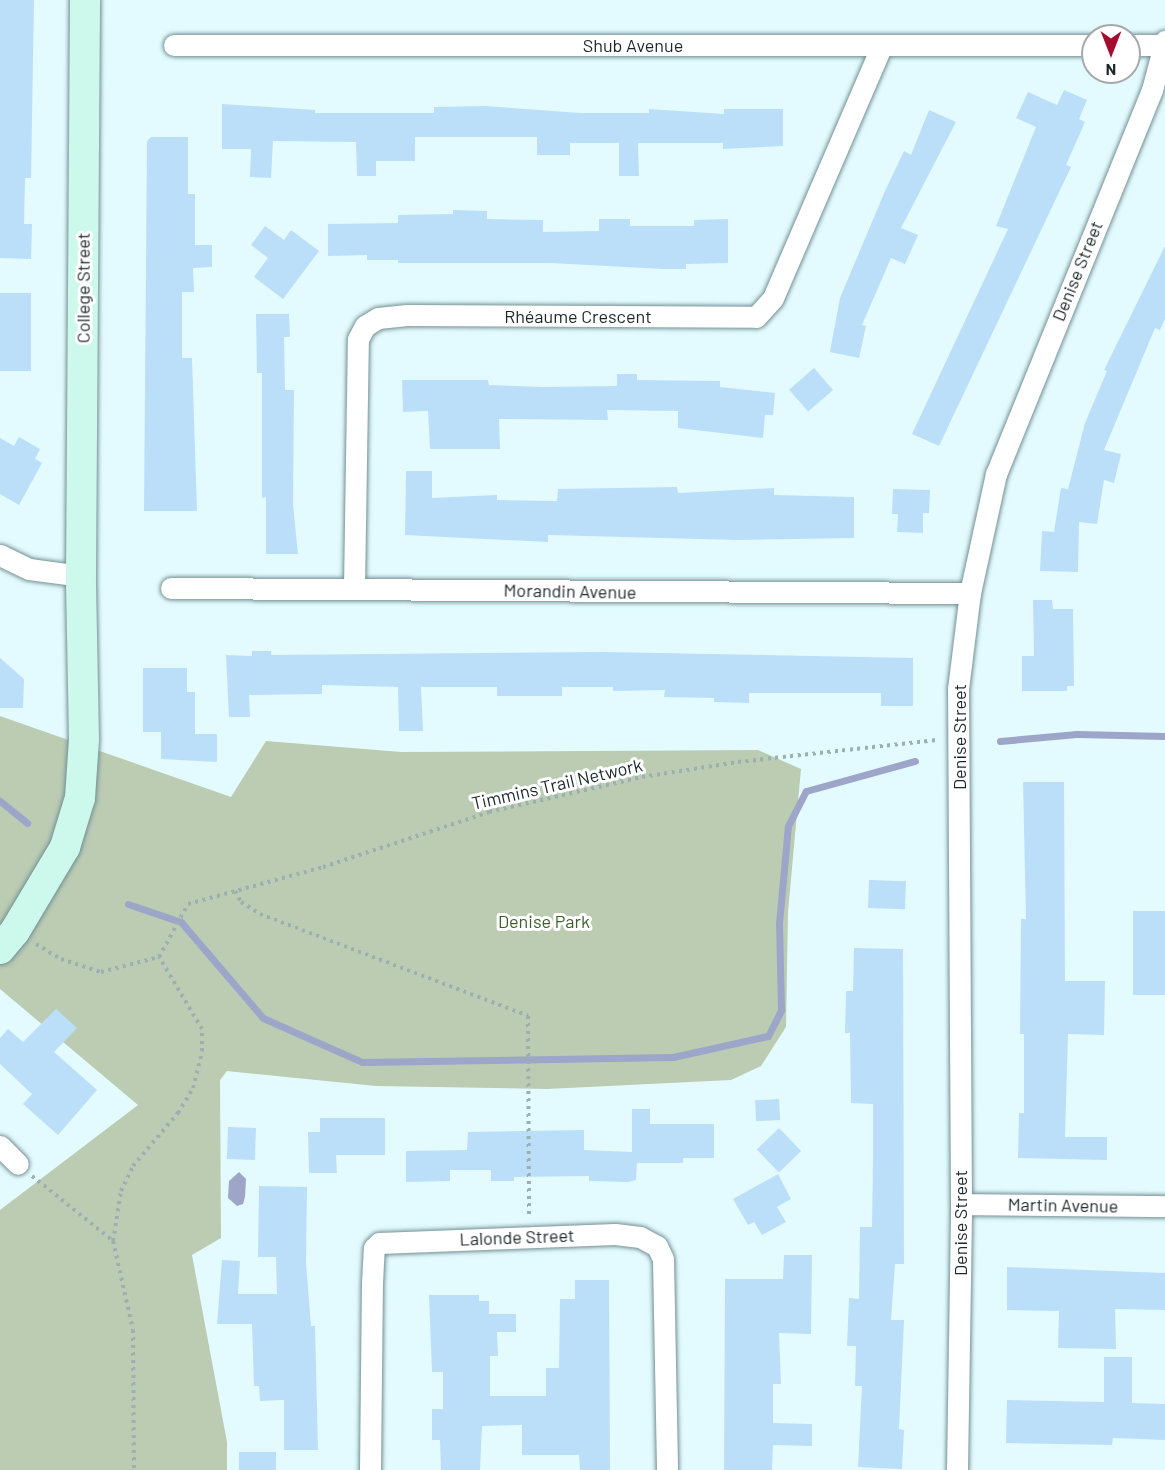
<!DOCTYPE html>
<meta charset="utf-8">
<style>
body{margin:0}
#map{position:relative;width:1165px;height:1470px;overflow:hidden;background:#e3fbfe;font-family:Barlow,sans-serif}
div>[style]{position:absolute}
[style*='--x']{left:calc(var(--x)*1px);top:calc(var(--y)*1px);width:calc(var(--w)*1px);rotate:calc(var(--a)*1deg)}
.green>*{inset:0;background:#bbccb3}
.water>*{inset:0;background:#9da5c9}
.stream>*{height:7px;margin:-3.5px;padding:0 3.5px;transform-origin:3.5px;border-radius:3.5px;background:#9da5c9}
.building>*{inset:0;background:#bbdff9;transform-origin:0 0}
.path>*{height:4px;margin-top:-2px;transform-origin:0;background:repeating-linear-gradient(90deg,#9cb0b2 0 3px,transparent 0 7.5px)}
.roads{filter:drop-shadow(0 0 2px #749093) drop-shadow(0 0 2px #749093)}
.street>*{height:21px;margin:-10.5px;padding:0 10.5px;transform-origin:10.5px;border-radius:10.5px;background:#fff}
.secondary>*{height:30px;margin:-15px;padding:0 15px;transform-origin:15px;border-radius:15px;background:#cdf8ec}
span{translate:-50% -50%;white-space:nowrap;text-align:center;line-height:1.15;-webkit-text-stroke:6px #fff;paint-order:stroke}
.street-label{font-size:18px;color:#1c2728}
.park-label{font-size:18px;color:#3e5e2e}
.north{position:absolute;left:1081px;top:24px;width:60px;height:60px;box-sizing:border-box;background:#fff;border:2px solid #a4a9a9;border-radius:50%;rotate:180deg;font-size:16px;font-weight:700;line-height:24px;text-align:center;color:#1c2728}
.north::after{content:'';display:block;margin:auto;width:21px;height:27px;background:#a60c2e;clip-path:polygon(50% 0,100% 100%,50% 72%,0 100%)}
</style>
<div id="map">
<div class="green">
<div style="clip-path:polygon(0 716px,231px 797px,266px 741px,401px 752px,758px 750px,801px 769px,788px 912px,786px 1027px,761px 1066px,731px 1080px,547px 1089px,376px 1086px,227px 1071px,220px 1080px,221px 1238px,192px 1255px,227px 1442px,227px 1470px,0 1470px,0 1210px,138px 1105px,0 989px)"></div>
</div>
<div class="water">
<div style="clip-path:polygon(239px 1172px,246px 1179px,245px 1197px,243px 1204px,237px 1206px,228px 1198px,229px 1181px)"></div>
</div>
<div class="stream">
<div style="--x:1000;--y:741;--w:77;--a:-5.2"></div>
<div style="--x:1077;--y:734;--w:88;--a:1.3"></div>
<div style="--x:0;--y:801;--w:35;--a:39"></div>
<div style="--x:128;--y:904;--w:56;--a:18.8"></div>
<div style="--x:181;--y:922;--w:126;--a:49.5"></div>
<div style="--x:263;--y:1018;--w:108;--a:24"></div>
<div style="--x:362;--y:1062;--w:311;--a:-0.9"></div>
<div style="--x:673;--y:1057;--w:97;--a:-12.5"></div>
<div style="--x:768;--y:1036;--w:29;--a:-63"></div>
<div style="--x:781;--y:1010;--w:87;--a:-91.3"></div>
<div style="--x:779;--y:923;--w:97;--a:-84.7"></div>
<div style="--x:788;--y:826;--w:39;--a:-63"></div>
<div style="--x:806;--y:791;--w:113;--a:-15.4"></div>
</div>
<div class="building">
<div style="clip-path:polygon(0 0,34px 0,31px 178px,25px 178px,24px 224px,32px 224px,31px 259px,0 258px)"></div>
<div style="clip-path:polygon(1064px 90px,1087px 100px,1079px 119px,1085px 122px,1066px 165px,1071px 167px,939px 446px,912px 434px,1008px 229px,996px 226px,1036px 127px,1016px 118px,1028px 92px,1057px 105px)"></div>
<div style="clip-path:polygon(222px 104px,315px 110px,315px 113px,434px 113px,434px 107px,485px 106px,580px 113px,649px 113px,649px 109px,724px 114px,724px 109px,783px 109px,783px 146px,723px 149px,723px 143px,638px 143px,639px 176px,619px 176px,619px 143px,570px 143px,570px 155px,537px 155px,537px 137px,415px 137px,415px 161px,376px 161px,376px 176px,357px 176px,356px 142px,273px 141px,271px 178px,250px 177px,251px 149px,222px 149px)"></div>
<div style="clip-path:polygon(929px 110px,956px 122px,901px 228px,918px 235px,905px 264px,891px 258px,862px 325px,866px 326px,859px 358px,830px 352px,840px 298px,885px 191px,904px 151px,911px 155px)"></div>
<div style="clip-path:polygon(151px 137px,188px 137px,188px 194px,195px 194px,195px 245px,212px 245px,212px 267px,193px 268px,194px 292px,182px 292px,182px 358px,192px 358px,197px 511px,144px 511px,147px 141px)"></div>
<div style="clip-path:polygon(453px 210px,487px 211px,487px 219px,543px 220px,543px 232px,599px 231px,599px 219px,630px 219px,630px 226px,694px 226px,694px 220px,728px 219px,728px 263px,686px 264px,686px 269px,663px 269px,551px 263px,398px 263px,398px 260px,367px 260px,367px 255px,328px 256px,328px 224px,398px 223px,398px 215px,453px 214px)"></div>
<div style="clip-path:polygon(265px 226px,284px 240px,291px 230px,319px 251px,283px 299px,254px 277px,268px 258px,251px 245px)"></div>
<div style="clip-path:polygon(1165px 246px,1165px 319px,1160px 330px,1155px 328px,1104px 450px,1121px 454px,1114px 483px,1104px 480px,1097px 524px,1079px 522px,1078px 572px,1040px 571px,1042px 531px,1054px 532px,1061px 488px,1068px 489px,1085px 423px,1107px 371px,1104px 370px)"></div>
<div style="left:0;top:293px;width:31px;height:78px"></div>
<div style="clip-path:polygon(256px 314px,289px 314px,290px 337px,284px 337px,285px 390px,294px 390px,293px 504px,298px 554px,266px 554px,266px 497px,262px 498px,262px 373px,257px 373px)"></div>
<div style="left:814px;top:368px;width:29px;height:33px;rotate:49deg"></div>
<div style="clip-path:polygon(617px 374px,637px 374px,637px 380px,720px 381px,720px 387px,775px 393px,773px 415px,765px 415px,763px 438px,678px 428px,678px 411px,607px 410px,608px 420px,499px 419px,500px 449px,430px 449px,428px 411px,403px 412px,402px 380px,488px 380px,489px 385px,543px 387px,617px 386px)"></div>
<div style="clip-path:polygon(19px 437px,40px 449px,35px 459px,42px 463px,19px 505px,0 494px,0 438px,14px 446px)"></div>
<div style="clip-path:polygon(406px 471px,432px 471px,432px 498px,497px 495px,497px 500px,557px 501px,558px 489px,677px 487px,678px 493px,774px 488px,774px 495px,854px 497px,854px 538px,738px 540px,548px 535px,548px 542px,405px 535px)"></div>
<div style="clip-path:polygon(893px 489px,930px 490px,929px 513px,923px 513px,923px 533px,897px 532px,898px 514px,892px 514px)"></div>
<div style="clip-path:polygon(1033px 600px,1052px 600px,1053px 609px,1073px 609px,1074px 686px,1067px 686px,1067px 691px,1022px 691px,1022px 656px,1034px 656px)"></div>
<div style="clip-path:polygon(252px 651px,271px 651px,271px 655px,604px 652px,913px 658px,913px 706px,881px 706px,881px 693px,749px 693px,749px 703px,714px 702px,714px 698px,664px 697px,665px 690px,613px 691px,613px 687px,562px 687px,562px 696px,497px 696px,497px 687px,421px 687px,423px 731px,399px 731px,398px 687px,322px 685px,322px 694px,249px 695px,250px 717px,229px 717px,226px 655px,252px 656px)"></div>
<div style="clip-path:polygon(0 658px,24px 679px,23px 708px,0 708px)"></div>
<div style="clip-path:polygon(143px 668px,187px 668px,187px 692px,195px 692px,195px 734px,217px 734px,217px 762px,161px 759px,161px 732px,143px 732px)"></div>
<div style="clip-path:polygon(1023px 782px,1064px 782px,1065px 981px,1105px 981px,1104px 1035px,1068px 1034px,1065px 1137px,1107px 1137px,1107px 1160px,1018px 1158px,1019px 1113px,1024px 1113px,1024px 1034px,1020px 1034px,1021px 919px,1026px 919px)"></div>
<div style="left:869px;top:880px;width:37px;height:28px;rotate:2deg"></div>
<div style="left:1133px;top:911px;width:32px;height:84px"></div>
<div style="clip-path:polygon(854px 948px,903px 949px,904px 1264px,895px 1264px,891px 1320px,904px 1320px,899px 1429px,904px 1430px,902px 1469px,858px 1467px,862px 1386px,855px 1386px,856px 1346px,847px 1346px,849px 1298px,859px 1299px,860px 1227px,872px 1227px,873px 1162px,873px 1104px,851px 1103px,850px 1033px,845px 1033px,846px 991px,853px 991px)"></div>
<div style="clip-path:polygon(56px 1009px,77px 1028px,54px 1052px,97px 1090px,58px 1135px,23px 1104px,32px 1094px,0 1064px,0 1038px,8px 1029px,23px 1042px)"></div>
<div style="left:779px;top:1099px;width:21px;height:24px;rotate:87deg"></div>
<div style="clip-path:polygon(632px 1109px,650px 1109px,650px 1124px,714px 1124px,714px 1158px,683px 1158px,683px 1163px,637px 1163px,636px 1180px,628px 1182px,589px 1181px,589px 1176px,514px 1177px,514px 1181px,491px 1181px,491px 1170px,450px 1170px,450px 1181px,406px 1182px,406px 1151px,467px 1150px,468px 1132px,584px 1130px,584px 1150px,632px 1152px)"></div>
<div style="clip-path:polygon(320px 1118px,385px 1118px,385px 1155px,336px 1155px,337px 1173px,309px 1173px,308px 1132px,320px 1132px)"></div>
<div style="left:228px;top:1127px;width:28px;height:32px;rotate:2deg"></div>
<div style="left:779px;top:1128px;width:32px;height:31px;rotate:46deg"></div>
<div style="clip-path:polygon(778px 1174px,791px 1199px,777px 1207px,786px 1222px,762px 1235px,754px 1222px,748px 1225px,733px 1199px)"></div>
<div style="clip-path:polygon(259px 1186px,307px 1187px,306px 1263px,311px 1326px,315px 1326px,318px 1450px,284px 1450px,284px 1400px,260px 1401px,259px 1386px,254px 1386px,252px 1324px,217px 1324px,222px 1260px,240px 1261px,238px 1294px,277px 1294px,276px 1257px,258px 1257px)"></div>
<div style="clip-path:polygon(784px 1255px,812px 1255px,811px 1334px,779px 1333px,781px 1384px,773px 1384px,773px 1423px,812px 1424px,812px 1446px,773px 1445px,772px 1470px,724px 1470px,725px 1279px,783px 1279px)"></div>
<div style="clip-path:polygon(1007px 1267px,1165px 1273px,1165px 1310px,1115px 1309px,1116px 1349px,1058px 1348px,1059px 1311px,1007px 1310px)"></div>
<div style="clip-path:polygon(575px 1280px,609px 1280px,610px 1470px,580px 1470px,579px 1455px,522px 1455px,522px 1425px,482px 1426px,480px 1470px,441px 1470px,440px 1440px,432px 1440px,432px 1409px,443px 1409px,443px 1372px,432px 1372px,429px 1295px,479px 1295px,479px 1301px,489px 1301px,489px 1314px,516px 1314px,516px 1332px,497px 1332px,498px 1356px,490px 1356px,490px 1396px,546px 1396px,546px 1368px,559px 1368px,560px 1299px,575px 1299px)"></div>
<div style="clip-path:polygon(1104px 1357px,1132px 1357px,1132px 1403px,1165px 1404px,1165px 1440px,1113px 1438px,1112px 1445px,1006px 1443px,1007px 1400px,1104px 1402px)"></div>
<div style="left:239px;top:1452px;width:37px;height:18px"></div>
</div>
<div class="path">
<div style="--x:235;--y:891;--w:13;--a:61"></div>
<div style="--x:241;--y:902;--w:22;--a:32"></div>
<div style="--x:260;--y:914;--w:287;--a:20.8"></div>
<div style="--x:528;--y:1016;--w:202;--a:89.7"></div>
<div style="--x:36;--y:944;--w:29;--a:31"></div>
<div style="--x:61;--y:959;--w:42;--a:18"></div>
<div style="--x:101;--y:972;--w:60;--a:-14.5"></div>
<div style="--x:159;--y:957;--w:60;--a:-61.3"></div>
<div style="--x:188;--y:904;--w:140;--a:-15.3"></div>
<div style="--x:323;--y:867;--w:175;--a:-18.3"></div>
<div style="--x:489;--y:812;--w:157;--a:-12.9"></div>
<div style="--x:642;--y:777;--w:97;--a:-8.9"></div>
<div style="--x:738;--y:762;--w:200;--a:-6.3"></div>
<div style="--x:32;--y:1176;--w:104;--a:38.7"></div>
<div style="--x:113;--y:1241;--w:91;--a:77.3"></div>
<div style="--x:133;--y:1330;--w:140;--a:89.6"></div>
<div style="--x:113;--y:1241;--w:51;--a:-80.9"></div>
<div style="--x:121;--y:1191;--w:28;--a:-64"></div>
<div style="--x:133;--y:1166;--w:70;--a:-49.7"></div>
<div style="--x:178;--y:1113;--w:29;--a:-59"></div>
<div style="--x:193;--y:1088;--w:38;--a:-76"></div>
<div style="--x:202;--y:1051;--w:22;--a:-90"></div>
<div style="--x:202;--y:1029;--w:84;--a:-120.8"></div>
</div>
<div class="roads">
<div class="street">
<div style="--x:174;--y:45;--w:919;--a:0"></div>
<div style="--x:1129;--y:45;--w:36;--a:0"></div>
<div style="--x:0;--y:555;--w:32;--a:26"></div>
<div style="--x:29;--y:569;--w:52;--a:7.7"></div>
<div style="--x:171;--y:588;--w:799;--a:0.36"></div>
<div style="--x:354;--y:588;--w:249;--a:-89.1"></div>
<div style="--x:358;--y:339;--w:15;--a:-62"></div>
<div style="--x:365;--y:326;--w:15;--a:-32"></div>
<div style="--x:378;--y:318;--w:29;--a:-6"></div>
<div style="--x:407;--y:315;--w:349;--a:0.3"></div>
<div style="--x:756;--y:317;--w:25;--a:-48"></div>
<div style="--x:773;--y:298;--w:275;--a:-66.7"></div>
<div style="--x:0;--y:1146;--w:25;--a:45"></div>
<div style="--x:961;--y:1204;--w:204;--a:0.6"></div>
<div style="--x:370;--y:1470;--w:187;--a:-89.4"></div>
<div style="--x:372;--y:1283;--w:35;--a:-87"></div>
<div style="--x:374;--y:1248;--w:7;--a:-45"></div>
<div style="--x:379;--y:1243;--w:236;--a:-2.2"></div>
<div style="--x:615;--y:1234;--w:25;--a:7"></div>
<div style="--x:640;--y:1237;--w:19;--a:28"></div>
<div style="--x:657;--y:1246;--w:14;--a:65"></div>
<div style="--x:663;--y:1259;--w:211;--a:88.9"></div>
<div style="--x:957;--y:1470;--w:266;--a:-89.1"></div>
<div style="--x:961;--y:1204;--w:515;--a:-90.33"></div>
<div style="--x:958;--y:689;--w:97;--a:-82.9"></div>
<div style="--x:970;--y:593;--w:122;--a:-77.7"></div>
<div style="--x:996;--y:474;--w:414;--a:-67.9"></div>
<div style="--x:1152;--y:90;--w:51;--a:-75.1"></div>
</div>
<div class="secondary">
<div style="--x:0;--y:949;--w:23;--a:-50"></div>
<div style="--x:15;--y:931;--w:98;--a:-59.2"></div>
<div style="--x:65;--y:847;--w:51;--a:-73"></div>
<div style="--x:80;--y:798;--w:59;--a:-86.1"></div>
<div style="--x:84;--y:739;--w:163;--a:-91.1"></div>
<div style="--x:81;--y:576;--w:576;--a:-89.6"></div>
</div>
</div>
<div class="street-label">
<span style="left:633px;top:45px">Shub Avenue</span>
<span style="left:1077px;top:271px;rotate:-68deg">Denise Street</span>
<span style="left:83px;top:288px;rotate:-90deg">College Street</span>
<span style="left:578px;top:316px">Rhéaume Crescent</span>
<span style="left:570px;top:591px;rotate:1deg">Morandin Avenue</span>
<span style="left:959px;top:737px;rotate:-90deg">Denise Street</span>
<span style="left:557px;top:784px;rotate:-13deg">Timmins Trail Network</span>
<span style="left:1063px;top:1205px;rotate:1deg">Martin Avenue</span>
<span style="left:960px;top:1223px;rotate:-90deg">Denise Street</span>
<span style="left:517px;top:1237px;rotate:-2deg">Lalonde Street</span>
</div>
<div class="park-label">
<span style="left:544px;top:921px">Denise Park</span>
</div>
<div class="north">N</div>
</div>
